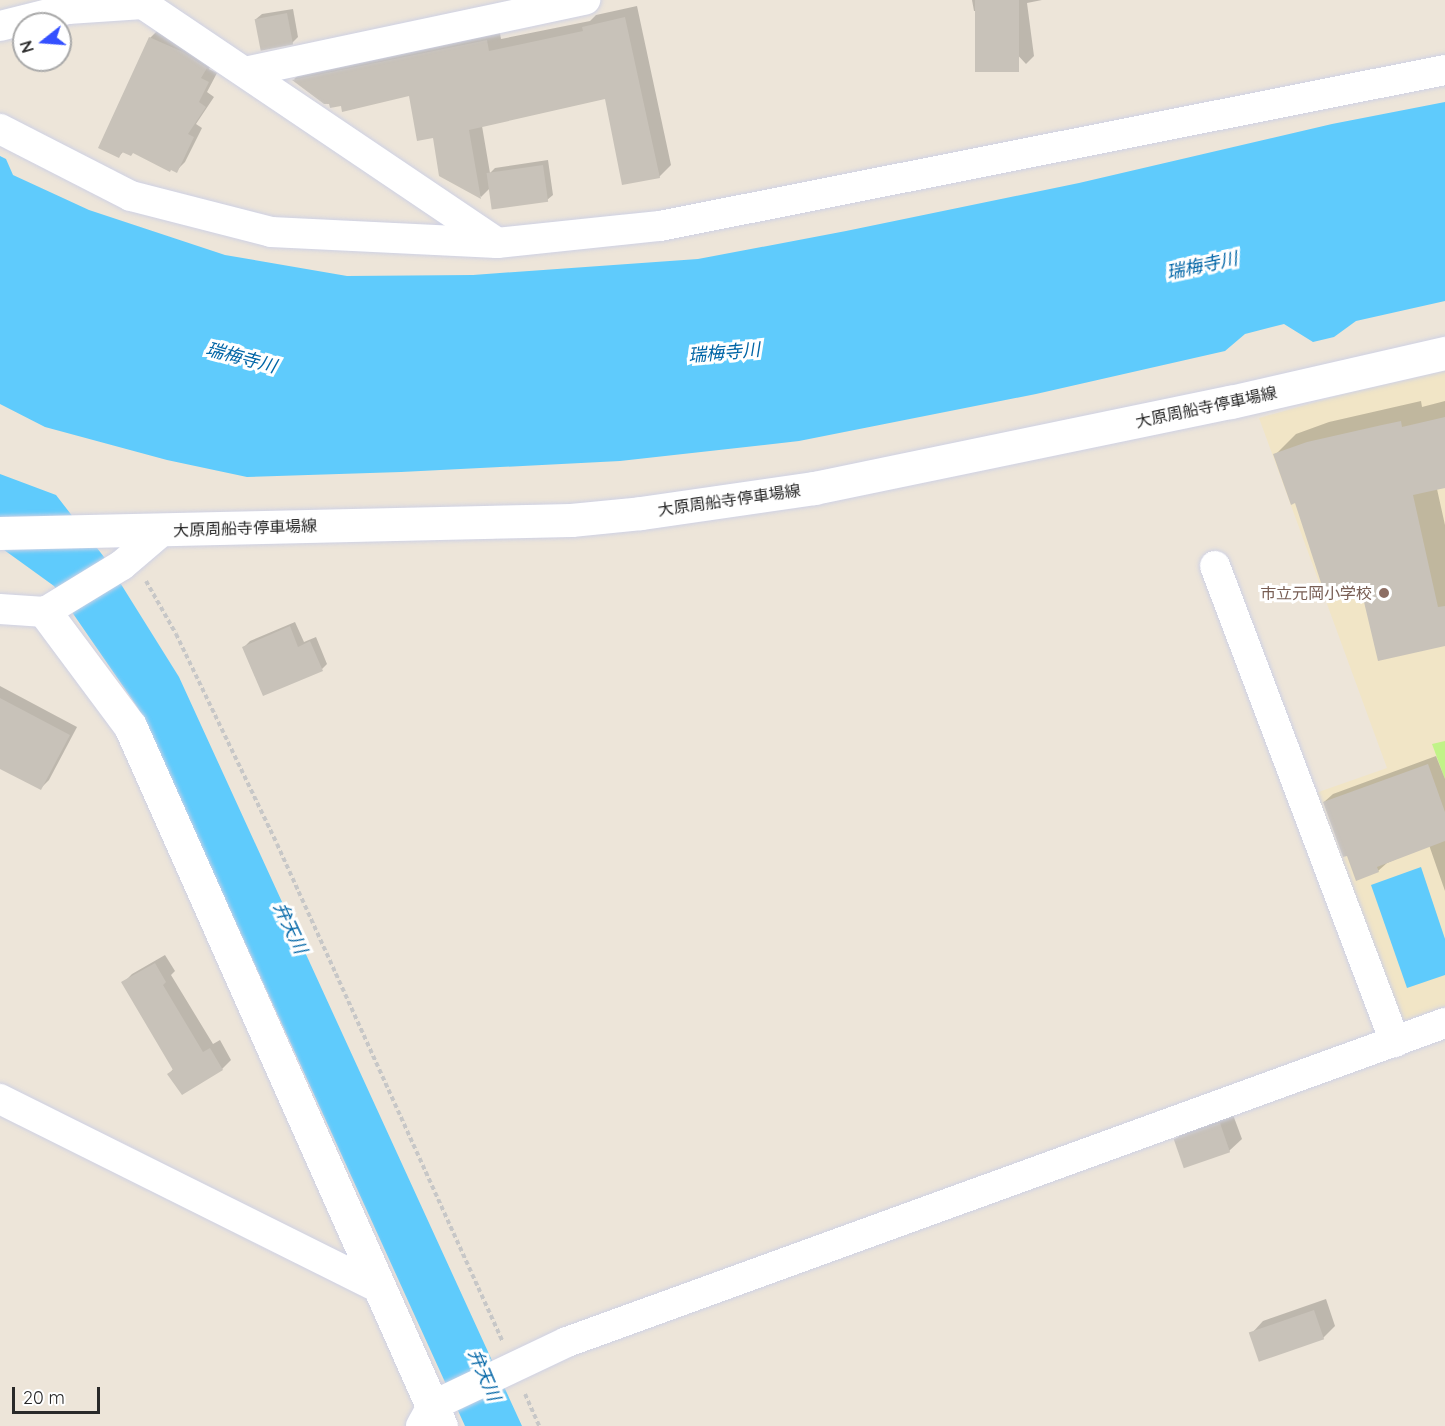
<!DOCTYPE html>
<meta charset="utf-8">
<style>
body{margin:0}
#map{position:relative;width:1445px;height:1426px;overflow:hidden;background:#ede5d9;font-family:Quicksand,"Noto Sans JP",sans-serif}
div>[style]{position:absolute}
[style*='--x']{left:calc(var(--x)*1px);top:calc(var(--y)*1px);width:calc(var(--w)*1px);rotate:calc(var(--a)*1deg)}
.education>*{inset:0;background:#f1e5c6}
.pitch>*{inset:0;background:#c1f388}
.water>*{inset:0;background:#5fcbfc}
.shadow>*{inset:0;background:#0003}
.building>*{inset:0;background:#c8c2b9;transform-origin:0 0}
.path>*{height:4px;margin-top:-2px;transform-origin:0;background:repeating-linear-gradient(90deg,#c7c7c7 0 4.5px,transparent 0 7.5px)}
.roads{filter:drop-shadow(0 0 2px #ced1e4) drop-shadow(0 0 2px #ced1e4)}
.minor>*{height:30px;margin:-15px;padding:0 15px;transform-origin:15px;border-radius:15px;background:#fff}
.tertiary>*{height:33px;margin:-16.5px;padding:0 16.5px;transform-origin:16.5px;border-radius:16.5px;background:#fff}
.secondary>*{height:33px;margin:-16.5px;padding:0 16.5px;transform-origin:16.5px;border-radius:16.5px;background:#fff}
.dots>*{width:16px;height:16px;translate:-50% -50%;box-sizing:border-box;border:3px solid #fff;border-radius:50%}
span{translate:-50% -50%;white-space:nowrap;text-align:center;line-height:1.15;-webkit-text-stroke:6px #fff;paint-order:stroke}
.street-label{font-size:16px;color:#292929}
.education-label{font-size:16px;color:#785e54}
.right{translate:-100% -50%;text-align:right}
.water-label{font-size:18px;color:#0065a6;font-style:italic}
.north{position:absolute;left:12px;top:12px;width:60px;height:60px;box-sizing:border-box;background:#fff;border:2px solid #a9a9a9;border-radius:50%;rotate:253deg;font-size:16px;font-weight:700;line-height:24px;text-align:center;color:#292929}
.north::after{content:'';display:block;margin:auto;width:21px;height:27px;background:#3450ff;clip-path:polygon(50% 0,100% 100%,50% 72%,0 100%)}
.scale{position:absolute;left:12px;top:1387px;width:88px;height:27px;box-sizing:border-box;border:3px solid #292929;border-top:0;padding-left:8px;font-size:18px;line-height:21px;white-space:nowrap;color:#292929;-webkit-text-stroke:4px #fff;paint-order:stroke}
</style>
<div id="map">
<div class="education">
<div style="clip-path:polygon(1445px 371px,1445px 1006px,1395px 1024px,1310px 795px,1387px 768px,1259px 418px,1348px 393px)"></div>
</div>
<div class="pitch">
<div style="clip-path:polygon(1445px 741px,1445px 779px,1432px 744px)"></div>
</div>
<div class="water">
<div style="clip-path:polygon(1445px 102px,1445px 301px,1356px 321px,1334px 337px,1313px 342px,1284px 324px,1245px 334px,1225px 351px,1036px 394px,799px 441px,620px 461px,401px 472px,247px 477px,167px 460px,45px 427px,0 404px,0 156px,6px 159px,13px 175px,89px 210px,225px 255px,347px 276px,473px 275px,698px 259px,846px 231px,1079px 183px,1332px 124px)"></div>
<div style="clip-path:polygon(0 474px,56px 495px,104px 557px,179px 677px,522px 1426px,465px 1426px,138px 708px,54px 586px,0 547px)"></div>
<div style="clip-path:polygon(1421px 867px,1445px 939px,1445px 975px,1407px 988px,1371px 885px)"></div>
</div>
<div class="shadow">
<div style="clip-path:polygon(972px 0,1042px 0,1027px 3px,1034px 56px,1026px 64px,977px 11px,974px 11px)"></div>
<div style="clip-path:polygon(637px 6px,671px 165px,659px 177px,606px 98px,482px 126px,490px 173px,495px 168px,548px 160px,553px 195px,547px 200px,491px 187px,481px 197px,434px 136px,410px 94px,330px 103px,294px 79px,306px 68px,499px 28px,501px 39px,590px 21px,596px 15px)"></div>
<div style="clip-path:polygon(293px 9px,298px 37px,292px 43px,256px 19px,262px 14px)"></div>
<div style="clip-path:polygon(159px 29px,215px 59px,209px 69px,217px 73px,207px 92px,214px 97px,196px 124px,202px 128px,185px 162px,176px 171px,134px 152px,124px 151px,119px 156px,150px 38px)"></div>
<div style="clip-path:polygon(1421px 401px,1422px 407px,1445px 401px,1445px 487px,1437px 489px,1445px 525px,1445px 644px,1361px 583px,1296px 501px,1275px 455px,1296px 434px,1329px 422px)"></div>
<div style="clip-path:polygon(295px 622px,304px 642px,316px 637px,327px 664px,322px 669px,244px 647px,250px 641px)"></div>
<div style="clip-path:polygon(0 686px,77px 727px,49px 780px,41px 788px,0 766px)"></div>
<div style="clip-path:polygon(1436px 756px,1445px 779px,1445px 891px,1429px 845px,1387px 863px,1378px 871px,1324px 802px,1333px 794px)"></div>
<div style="clip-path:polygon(165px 955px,175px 971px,171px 975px,213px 1044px,220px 1040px,231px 1060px,222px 1069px,169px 1074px,174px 1068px,123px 983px,132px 974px)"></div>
<div style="clip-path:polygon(1232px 1112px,1242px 1139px,1229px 1151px,1175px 1140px,1188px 1128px)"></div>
<div style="clip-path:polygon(1326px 1299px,1335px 1326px,1323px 1338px,1251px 1334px,1263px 1321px)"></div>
</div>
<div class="building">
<div style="left:975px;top:0;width:44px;height:72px"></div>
<div style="left:287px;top:13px;width:32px;height:33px;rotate:79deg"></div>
<div style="clip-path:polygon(625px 17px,660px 178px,622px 185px,605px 99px,469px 130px,481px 199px,439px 176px,433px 138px,417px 141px,409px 96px,342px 112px,341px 106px,330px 108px,329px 104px,324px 104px,292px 80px,487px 40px,489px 51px,583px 31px,582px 27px)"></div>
<div style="clip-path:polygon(149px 37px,183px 52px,207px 68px,201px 78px,209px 82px,199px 102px,206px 107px,188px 134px,194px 137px,177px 173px,171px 170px,170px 172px,133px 153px,131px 156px,122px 152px,119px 158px,98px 148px)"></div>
<div style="left:543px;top:165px;width:37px;height:57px;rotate:82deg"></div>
<div style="clip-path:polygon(1445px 417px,1445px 488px,1413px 495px,1438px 607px,1445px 606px,1445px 646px,1378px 661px,1360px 585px,1326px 598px,1295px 503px,1291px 505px,1273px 454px,1307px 442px,1382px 425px,1401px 421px,1402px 427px)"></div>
<div style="clip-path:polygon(290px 626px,298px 647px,310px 641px,323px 671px,263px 696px,242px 647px)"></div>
<div style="clip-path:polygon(0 698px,70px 735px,41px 790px,0 769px)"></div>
<div style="clip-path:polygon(1428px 764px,1445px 812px,1445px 841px,1377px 867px,1379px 872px,1356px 881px,1347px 856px,1343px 857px,1323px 802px)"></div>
<div style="clip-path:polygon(155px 963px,166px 982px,163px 985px,203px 1052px,210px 1048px,223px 1070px,182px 1095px,167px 1074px,173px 1070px,121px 982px)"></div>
<div style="left:1220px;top:1123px;width:31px;height:49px;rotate:71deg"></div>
<div style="left:1314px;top:1310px;width:31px;height:69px;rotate:71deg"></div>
</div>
<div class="path">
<div style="--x:146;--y:581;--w:61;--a:60.5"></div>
<div style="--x:176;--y:634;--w:233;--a:64.3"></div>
<div style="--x:277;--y:844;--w:545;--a:65.6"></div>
<div style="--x:525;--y:1394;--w:35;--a:66"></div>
</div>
<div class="roads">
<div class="minor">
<div style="--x:0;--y:26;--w:70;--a:-14"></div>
<div style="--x:68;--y:9;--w:75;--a:-3.8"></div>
<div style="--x:143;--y:4;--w:427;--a:34"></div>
<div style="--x:245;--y:72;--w:348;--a:-12"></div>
<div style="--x:0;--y:129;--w:147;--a:27.1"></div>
<div style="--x:131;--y:196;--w:145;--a:14.4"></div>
<div style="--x:271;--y:232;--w:226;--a:2.8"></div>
<div style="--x:497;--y:243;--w:164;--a:-6"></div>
<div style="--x:660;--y:226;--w:800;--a:-11.24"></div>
<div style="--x:1215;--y:566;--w:509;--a:69.29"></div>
<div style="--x:0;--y:609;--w:45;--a:3.8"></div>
<div style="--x:45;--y:612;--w:90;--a:-31.4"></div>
<div style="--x:122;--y:565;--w:52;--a:-40.4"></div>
<div style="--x:0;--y:1099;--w:424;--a:26.5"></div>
<div style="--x:421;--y:1426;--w:23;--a:-61"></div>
<div style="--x:432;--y:1406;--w:149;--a:-25.4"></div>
<div style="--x:567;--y:1342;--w:934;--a:-19.97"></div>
</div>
<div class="tertiary">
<div style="--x:45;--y:612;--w:142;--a:53.3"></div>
<div style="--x:130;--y:726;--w:766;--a:66.05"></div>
</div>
<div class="secondary">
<div style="--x:0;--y:533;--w:571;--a:-1.3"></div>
<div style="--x:571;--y:520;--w:70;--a:-5.7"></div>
<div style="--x:641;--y:513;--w:175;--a:-8.2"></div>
<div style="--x:814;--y:488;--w:426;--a:-11.7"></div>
<div style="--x:1231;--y:402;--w:220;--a:-12.9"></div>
</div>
</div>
<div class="dots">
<div style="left:1384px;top:593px;background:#8d6e63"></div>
</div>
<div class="street-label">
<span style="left:1206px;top:407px;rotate:-12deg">大原周船寺停車場線</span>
<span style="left:729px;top:500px;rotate:-8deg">大原周船寺停車場線</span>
<span style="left:245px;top:528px;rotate:-2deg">大原周船寺停車場線</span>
</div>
<div class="education-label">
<span class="right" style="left:1372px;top:593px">市立元岡小学校</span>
</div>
<div class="water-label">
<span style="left:1202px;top:266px;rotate:-12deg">瑞梅寺川</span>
<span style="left:724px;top:353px;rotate:-5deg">瑞梅寺川</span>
<span style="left:241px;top:358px;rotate:15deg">瑞梅寺川</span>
<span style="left:290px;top:928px;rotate:65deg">弁天川</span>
<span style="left:484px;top:1375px;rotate:67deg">弁天川</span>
</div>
<div class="north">N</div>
<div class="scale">20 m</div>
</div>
